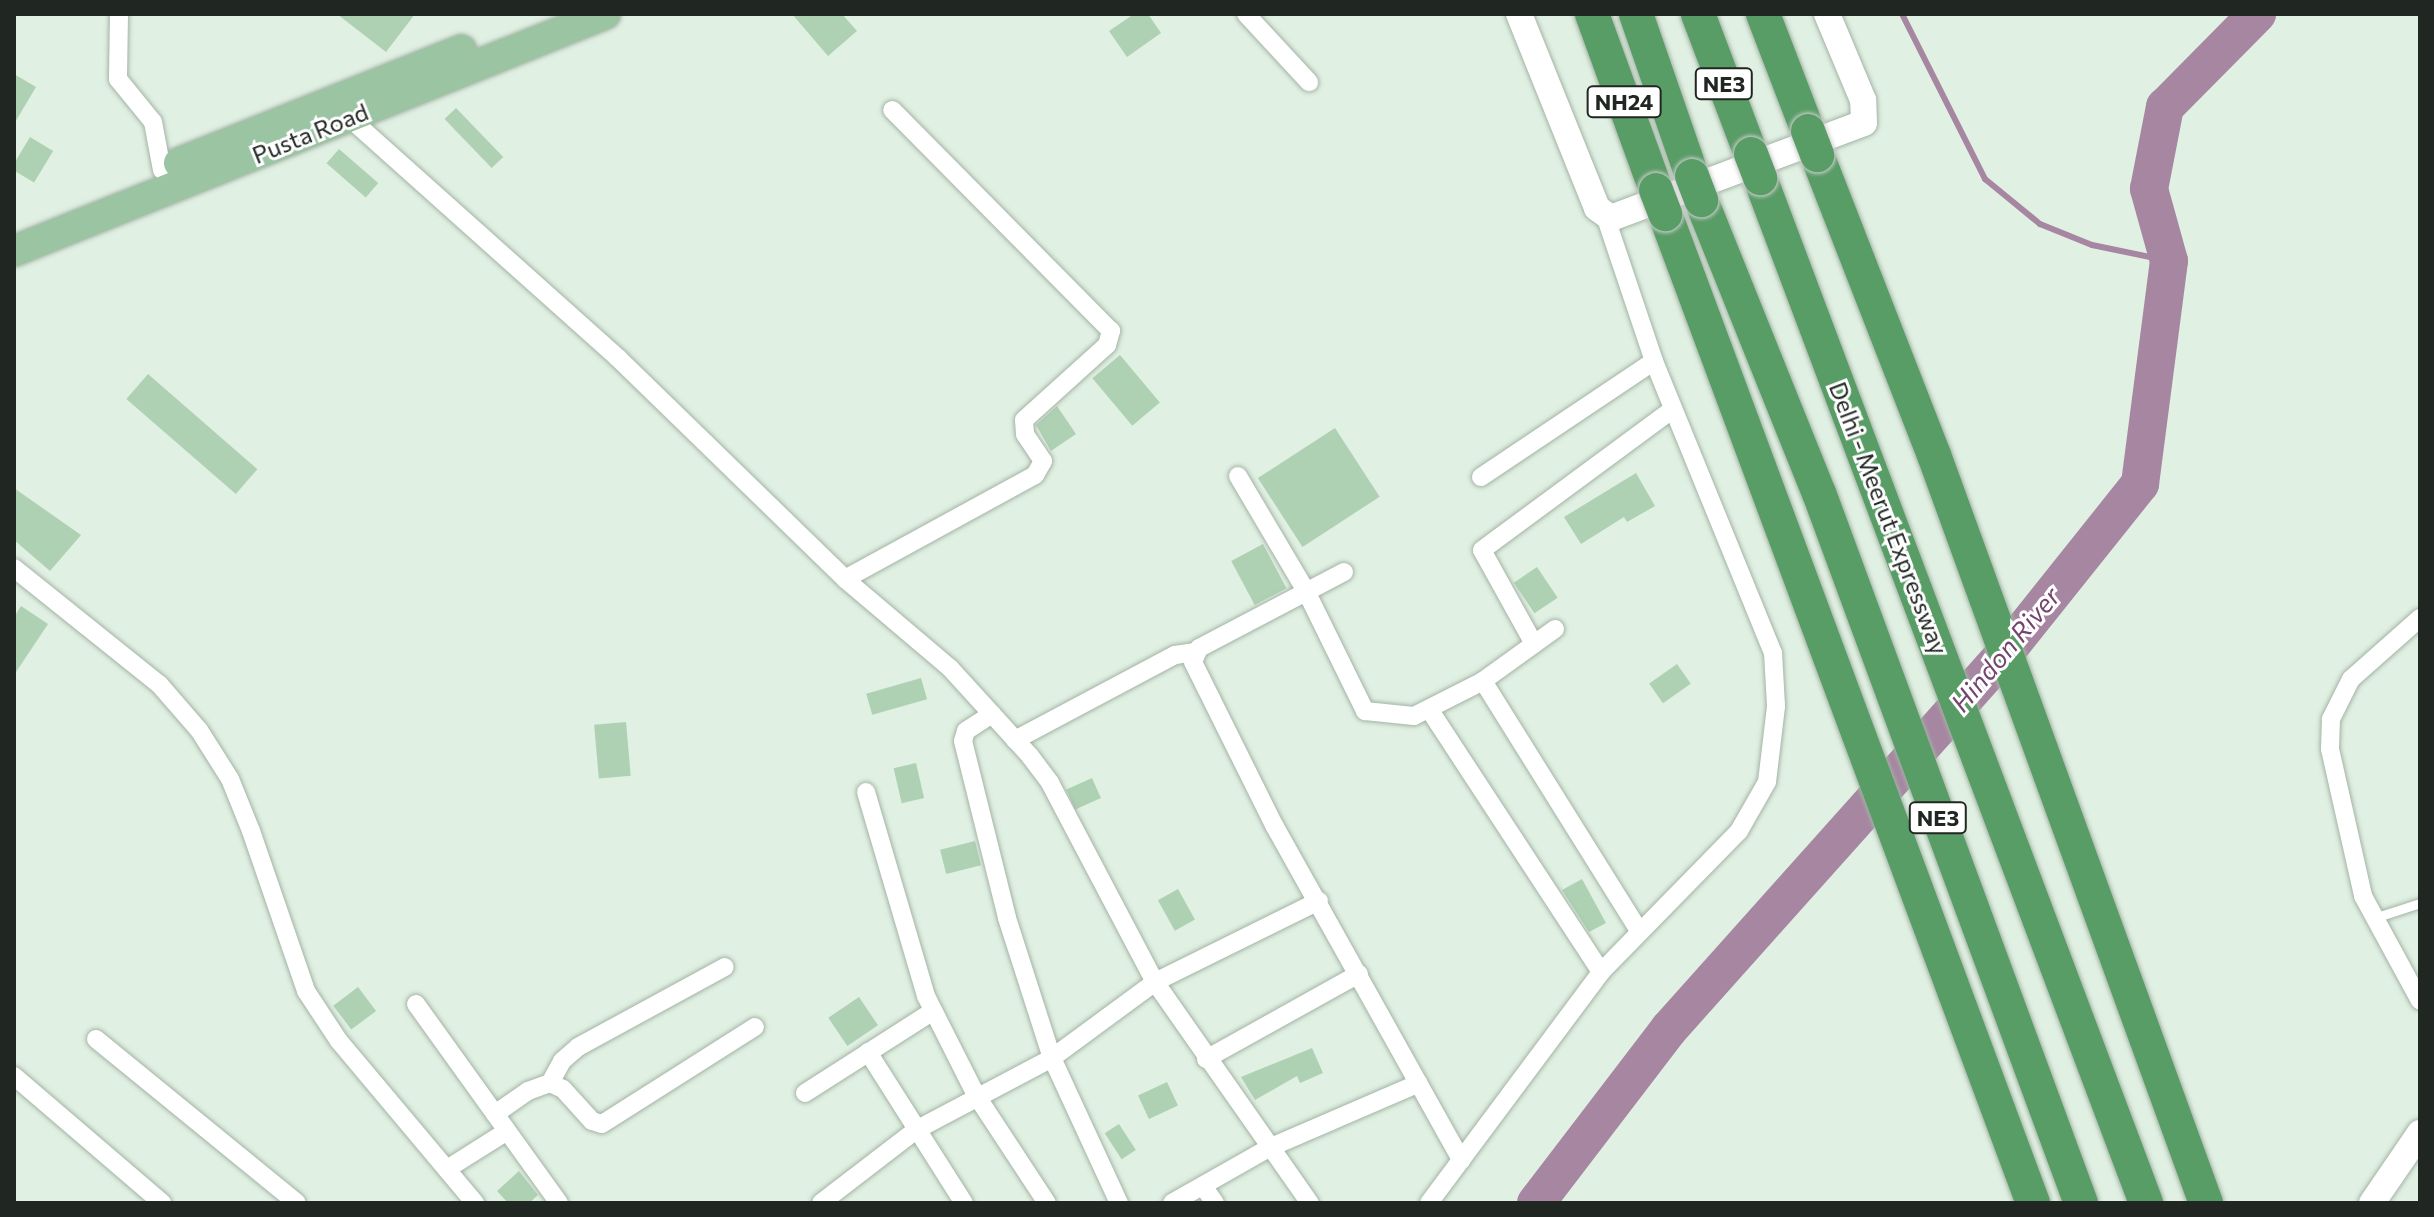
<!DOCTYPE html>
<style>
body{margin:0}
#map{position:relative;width:2434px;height:1217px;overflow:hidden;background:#e0f0e2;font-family:Commissioner,sans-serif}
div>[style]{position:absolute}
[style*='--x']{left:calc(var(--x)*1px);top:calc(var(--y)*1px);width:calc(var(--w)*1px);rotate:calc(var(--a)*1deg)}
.stream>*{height:6px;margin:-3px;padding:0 3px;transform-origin:3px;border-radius:3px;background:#a686a1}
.river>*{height:38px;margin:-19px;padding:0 19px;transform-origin:19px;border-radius:19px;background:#a686a1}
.building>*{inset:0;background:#aed1b3;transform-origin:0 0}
.roads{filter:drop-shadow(0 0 2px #a3b3a5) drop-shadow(0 0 2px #a3b3a5)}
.lane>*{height:9px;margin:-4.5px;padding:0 4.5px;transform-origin:4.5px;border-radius:4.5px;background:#fff}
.street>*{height:18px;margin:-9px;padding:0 9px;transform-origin:9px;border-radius:9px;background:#fff}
.secondary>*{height:26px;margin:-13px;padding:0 13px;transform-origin:13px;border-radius:13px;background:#fff}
.primary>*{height:30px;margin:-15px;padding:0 15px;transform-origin:15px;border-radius:15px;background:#9bc4a3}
.highway>*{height:34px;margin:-17px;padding:0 17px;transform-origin:17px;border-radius:17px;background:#589c66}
.bridges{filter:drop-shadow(0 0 2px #cecfce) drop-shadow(0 0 2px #cecfce)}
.highway-bridge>*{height:34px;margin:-17px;padding:0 17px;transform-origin:17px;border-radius:17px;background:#589c66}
span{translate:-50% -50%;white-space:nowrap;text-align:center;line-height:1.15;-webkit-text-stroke:6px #fff;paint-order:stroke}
.shield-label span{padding:2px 6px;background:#fff;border:2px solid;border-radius:6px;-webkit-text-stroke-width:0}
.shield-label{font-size:22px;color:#202621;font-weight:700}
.street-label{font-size:24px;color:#202621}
.water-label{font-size:26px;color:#73456e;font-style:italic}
.frame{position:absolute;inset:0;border:16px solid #202621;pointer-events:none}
</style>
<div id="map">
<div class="stream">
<div style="--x:1902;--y:14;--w:185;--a:63.3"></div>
<div style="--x:1985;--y:179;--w:71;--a:39.3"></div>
<div style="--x:2040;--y:224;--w:56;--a:22"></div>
<div style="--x:2092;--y:245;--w:79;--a:11.7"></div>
</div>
<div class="river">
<div style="--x:1536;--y:1203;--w:219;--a:-52.6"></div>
<div style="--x:1669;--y:1029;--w:498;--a:-48.2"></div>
<div style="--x:2001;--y:658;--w:223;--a:-51.4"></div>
<div style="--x:2140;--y:484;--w:225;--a:-82.6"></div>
<div style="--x:2169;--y:261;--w:75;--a:-105.5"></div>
<div style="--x:2149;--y:189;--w:84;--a:-79"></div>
<div style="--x:2165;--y:107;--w:131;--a:-45.3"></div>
</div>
<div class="building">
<div style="clip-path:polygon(337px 14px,415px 14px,386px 52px)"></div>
<div style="clip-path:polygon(792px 14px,842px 14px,857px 31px,828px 56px)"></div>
<div style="clip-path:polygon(1134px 14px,1148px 14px,1161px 33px,1127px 57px,1109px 31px)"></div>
<div style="clip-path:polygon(14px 74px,36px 87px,14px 124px)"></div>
<div style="left:456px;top:108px;width:68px;height:16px;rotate:46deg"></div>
<div style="left:30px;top:137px;width:27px;height:37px;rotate:31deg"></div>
<div style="left:339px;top:149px;width:52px;height:19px;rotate:41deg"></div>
<div style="left:1120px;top:355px;width:62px;height:36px;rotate:50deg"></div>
<div style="left:148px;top:374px;width:145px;height:33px;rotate:41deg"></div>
<div style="clip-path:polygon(1057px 406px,1076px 434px,1051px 451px,1036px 425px)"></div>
<div style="left:1335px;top:428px;width:82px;height:92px;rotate:57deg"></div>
<div style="clip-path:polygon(1636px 473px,1655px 506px,1627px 522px,1624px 517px,1581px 544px,1564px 517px)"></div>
<div style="clip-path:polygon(14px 488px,81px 535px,50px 571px,14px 540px)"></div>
<div style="left:1263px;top:544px;width:50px;height:36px;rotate:62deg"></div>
<div style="left:1537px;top:567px;width:37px;height:28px;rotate:56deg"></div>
<div style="clip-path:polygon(21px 606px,48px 624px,14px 675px,14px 617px)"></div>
<div style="left:1677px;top:664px;width:24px;height:34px;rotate:55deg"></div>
<div style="left:921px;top:678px;width:22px;height:57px;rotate:74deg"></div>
<div style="left:626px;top:722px;width:54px;height:32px;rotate:85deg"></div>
<div style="left:916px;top:763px;width:36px;height:23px;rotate:77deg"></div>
<div style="left:1092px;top:778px;width:22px;height:28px;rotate:66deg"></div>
<div style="left:975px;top:841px;width:25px;height:36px;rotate:76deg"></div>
<div style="clip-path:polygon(1582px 879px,1606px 923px,1589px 932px,1562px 890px)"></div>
<div style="left:1178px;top:889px;width:35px;height:23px;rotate:61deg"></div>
<div style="left:358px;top:987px;width:30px;height:31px;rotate:53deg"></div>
<div style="left:859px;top:997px;width:34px;height:37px;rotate:56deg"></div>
<div style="clip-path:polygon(1312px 1048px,1323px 1073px,1300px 1083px,1297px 1076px,1255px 1100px,1241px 1077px)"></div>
<div style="left:1167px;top:1082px;width:26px;height:32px;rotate:65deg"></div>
<div style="left:1119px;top:1124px;width:31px;height:17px;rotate:57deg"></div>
<div style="clip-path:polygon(519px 1171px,538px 1195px,529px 1203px,508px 1203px,497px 1191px)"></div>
</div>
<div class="roads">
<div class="lane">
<div style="--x:2374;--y:918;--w:48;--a:-18.1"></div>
</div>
<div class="street">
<div style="--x:119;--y:14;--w:65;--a:90.9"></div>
<div style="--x:118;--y:79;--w:55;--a:50.9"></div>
<div style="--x:153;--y:122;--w:49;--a:79.4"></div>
<div style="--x:1246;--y:14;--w:93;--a:47.2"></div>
<div style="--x:344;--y:113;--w:368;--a:41.8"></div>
<div style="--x:618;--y:358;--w:317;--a:44.2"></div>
<div style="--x:845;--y:579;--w:138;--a:40.3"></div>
<div style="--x:950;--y:668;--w:119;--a:47.7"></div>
<div style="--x:1030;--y:756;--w:34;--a:53"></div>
<div style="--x:1050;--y:783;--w:225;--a:62.2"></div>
<div style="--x:1155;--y:982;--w:270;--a:55"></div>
<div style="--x:1238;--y:476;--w:134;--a:59.4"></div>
<div style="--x:1306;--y:591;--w:134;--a:63.8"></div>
<div style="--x:1365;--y:711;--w:49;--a:5.8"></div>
<div style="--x:1414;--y:716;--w:77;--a:-26.9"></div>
<div style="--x:1481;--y:477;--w:208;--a:-33.8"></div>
<div style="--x:14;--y:568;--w:186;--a:38.7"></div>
<div style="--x:159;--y:684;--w:61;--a:49"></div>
<div style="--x:199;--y:730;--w:58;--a:57.7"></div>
<div style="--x:230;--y:779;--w:56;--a:68"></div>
<div style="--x:251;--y:831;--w:169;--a:71"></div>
<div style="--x:306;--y:991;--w:60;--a:56.6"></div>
<div style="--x:339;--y:1041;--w:212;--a:50"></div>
<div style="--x:1344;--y:572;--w:164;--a:152.3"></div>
<div style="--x:1199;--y:648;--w:15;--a:113"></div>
<div style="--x:1193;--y:662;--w:182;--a:63.6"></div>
<div style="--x:1274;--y:825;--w:384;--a:60.8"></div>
<div style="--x:845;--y:579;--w:217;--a:-28.7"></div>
<div style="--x:1035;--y:475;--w:16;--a:-60"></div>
<div style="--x:1043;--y:461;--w:32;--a:-124"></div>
<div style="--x:1025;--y:434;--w:14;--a:-94"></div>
<div style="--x:1024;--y:420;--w:112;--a:-42.1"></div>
<div style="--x:1107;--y:345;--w:15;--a:-74"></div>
<div style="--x:1111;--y:331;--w:311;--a:-134.7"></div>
<div style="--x:2420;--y:618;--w:92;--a:138.5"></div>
<div style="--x:2351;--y:679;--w:45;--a:116.6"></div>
<div style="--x:2331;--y:719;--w:30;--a:92"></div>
<div style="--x:2330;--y:749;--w:151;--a:77.3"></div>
<div style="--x:2363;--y:896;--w:119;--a:61.5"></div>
<div style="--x:1555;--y:629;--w:89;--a:144.2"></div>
<div style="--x:1483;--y:681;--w:296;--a:58"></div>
<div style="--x:1534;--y:644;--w:107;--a:-119"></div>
<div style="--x:1482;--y:550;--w:237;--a:-36.4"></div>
<div style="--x:1429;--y:709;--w:314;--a:56.8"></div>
<div style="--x:992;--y:714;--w:31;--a:147"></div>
<div style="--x:966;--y:731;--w:10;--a:107"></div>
<div style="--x:963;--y:741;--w:182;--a:76"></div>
<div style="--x:1007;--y:918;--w:147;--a:72.2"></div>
<div style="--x:1052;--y:1058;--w:160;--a:65.2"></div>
<div style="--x:1015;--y:740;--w:181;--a:-28"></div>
<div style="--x:1175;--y:655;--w:19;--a:-9"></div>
<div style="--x:866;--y:792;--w:213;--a:73.6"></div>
<div style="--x:926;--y:996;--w:111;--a:63.2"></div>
<div style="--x:976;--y:1095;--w:129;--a:56.7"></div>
<div style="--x:416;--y:1004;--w:245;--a:54.3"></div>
<div style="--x:96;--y:1039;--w:259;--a:39.2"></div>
<div style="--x:868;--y:1052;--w:179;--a:57.6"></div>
<div style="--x:1206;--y:1059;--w:175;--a:-29.1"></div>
<div style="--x:14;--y:1076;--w:195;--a:40.6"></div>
<div style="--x:550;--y:1083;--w:25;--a:-61"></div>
<div style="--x:562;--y:1061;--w:21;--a:-41"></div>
<div style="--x:578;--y:1047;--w:167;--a:-28.6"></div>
<div style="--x:805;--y:1093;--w:152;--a:-32.6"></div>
<div style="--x:495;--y:1114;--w:40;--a:-34.9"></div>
<div style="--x:528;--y:1091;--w:23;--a:-20"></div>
<div style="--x:550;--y:1083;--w:14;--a:25"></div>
<div style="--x:563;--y:1089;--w:43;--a:47.8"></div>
<div style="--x:592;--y:1121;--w:10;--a:17"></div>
<div style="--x:602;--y:1124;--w:181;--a:-32.4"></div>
<div style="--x:447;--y:1169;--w:71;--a:-32.3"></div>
<div style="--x:1203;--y:1186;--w:21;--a:55"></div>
<div style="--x:821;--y:1203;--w:120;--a:-37.5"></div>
<div style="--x:916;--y:1130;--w:154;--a:-27.9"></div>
<div style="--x:1052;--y:1058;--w:128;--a:-36.4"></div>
<div style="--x:1155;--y:982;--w:183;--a:-26.3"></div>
<div style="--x:1172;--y:1203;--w:112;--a:-29.6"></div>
<div style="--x:1269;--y:1148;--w:163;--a:-23.4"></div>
<div style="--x:1429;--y:1203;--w:288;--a:-53.3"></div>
<div style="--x:1601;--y:972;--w:197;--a:-45.6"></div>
<div style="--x:1739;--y:831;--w:56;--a:-60.3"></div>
<div style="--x:1767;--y:782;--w:77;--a:-83.2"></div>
<div style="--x:1776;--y:706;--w:53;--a:-93.2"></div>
<div style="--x:1773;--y:653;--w:315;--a:-112.2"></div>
<div style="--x:1654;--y:361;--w:151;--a:-108.6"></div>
</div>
<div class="secondary">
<div style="--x:1519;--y:14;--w:209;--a:68.1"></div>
<div style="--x:1597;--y:208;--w:17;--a:36"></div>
<div style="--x:1611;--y:218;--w:270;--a:-20.6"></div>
<div style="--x:1864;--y:123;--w:23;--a:-92"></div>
<div style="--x:1863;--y:100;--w:93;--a:-112.7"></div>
<div style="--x:2372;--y:1203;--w:85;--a:-55.6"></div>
</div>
<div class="primary">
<div style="--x:179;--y:163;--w:304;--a:-21.8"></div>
<div style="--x:14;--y:251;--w:637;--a:-21.85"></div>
</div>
<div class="highway">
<div style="--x:1592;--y:14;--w:187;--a:70"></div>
<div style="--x:1636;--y:14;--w:171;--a:70.9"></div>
<div style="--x:1698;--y:14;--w:150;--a:69.3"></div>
<div style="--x:1763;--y:14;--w:125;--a:69"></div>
<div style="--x:1817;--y:155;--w:322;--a:68.7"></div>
<div style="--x:1934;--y:455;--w:796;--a:70.02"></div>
<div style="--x:1760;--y:178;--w:1095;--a:69.36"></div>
<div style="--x:1701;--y:200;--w:316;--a:68.1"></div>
<div style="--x:1819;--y:493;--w:757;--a:69.75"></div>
<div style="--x:1665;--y:214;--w:1055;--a:69.59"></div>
</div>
</div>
<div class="bridges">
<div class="highway-bridge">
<div style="--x:1808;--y:131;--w:26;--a:69"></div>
<div style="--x:1751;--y:154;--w:26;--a:69"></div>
<div style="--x:1692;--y:176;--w:26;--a:69"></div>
<div style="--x:1656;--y:190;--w:26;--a:69"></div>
</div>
</div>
<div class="shield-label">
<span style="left:1724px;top:84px">NE3</span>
<span style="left:1624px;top:102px">NH24</span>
<span style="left:1938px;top:818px">NE3</span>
</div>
<div class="street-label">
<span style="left:310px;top:133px;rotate:-22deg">Pusta Road</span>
<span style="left:1889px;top:518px;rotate:69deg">Delhi - Meerut Expressway</span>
</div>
<div class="water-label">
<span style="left:2005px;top:649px;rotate:-50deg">Hindon River</span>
</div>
<div class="frame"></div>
</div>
